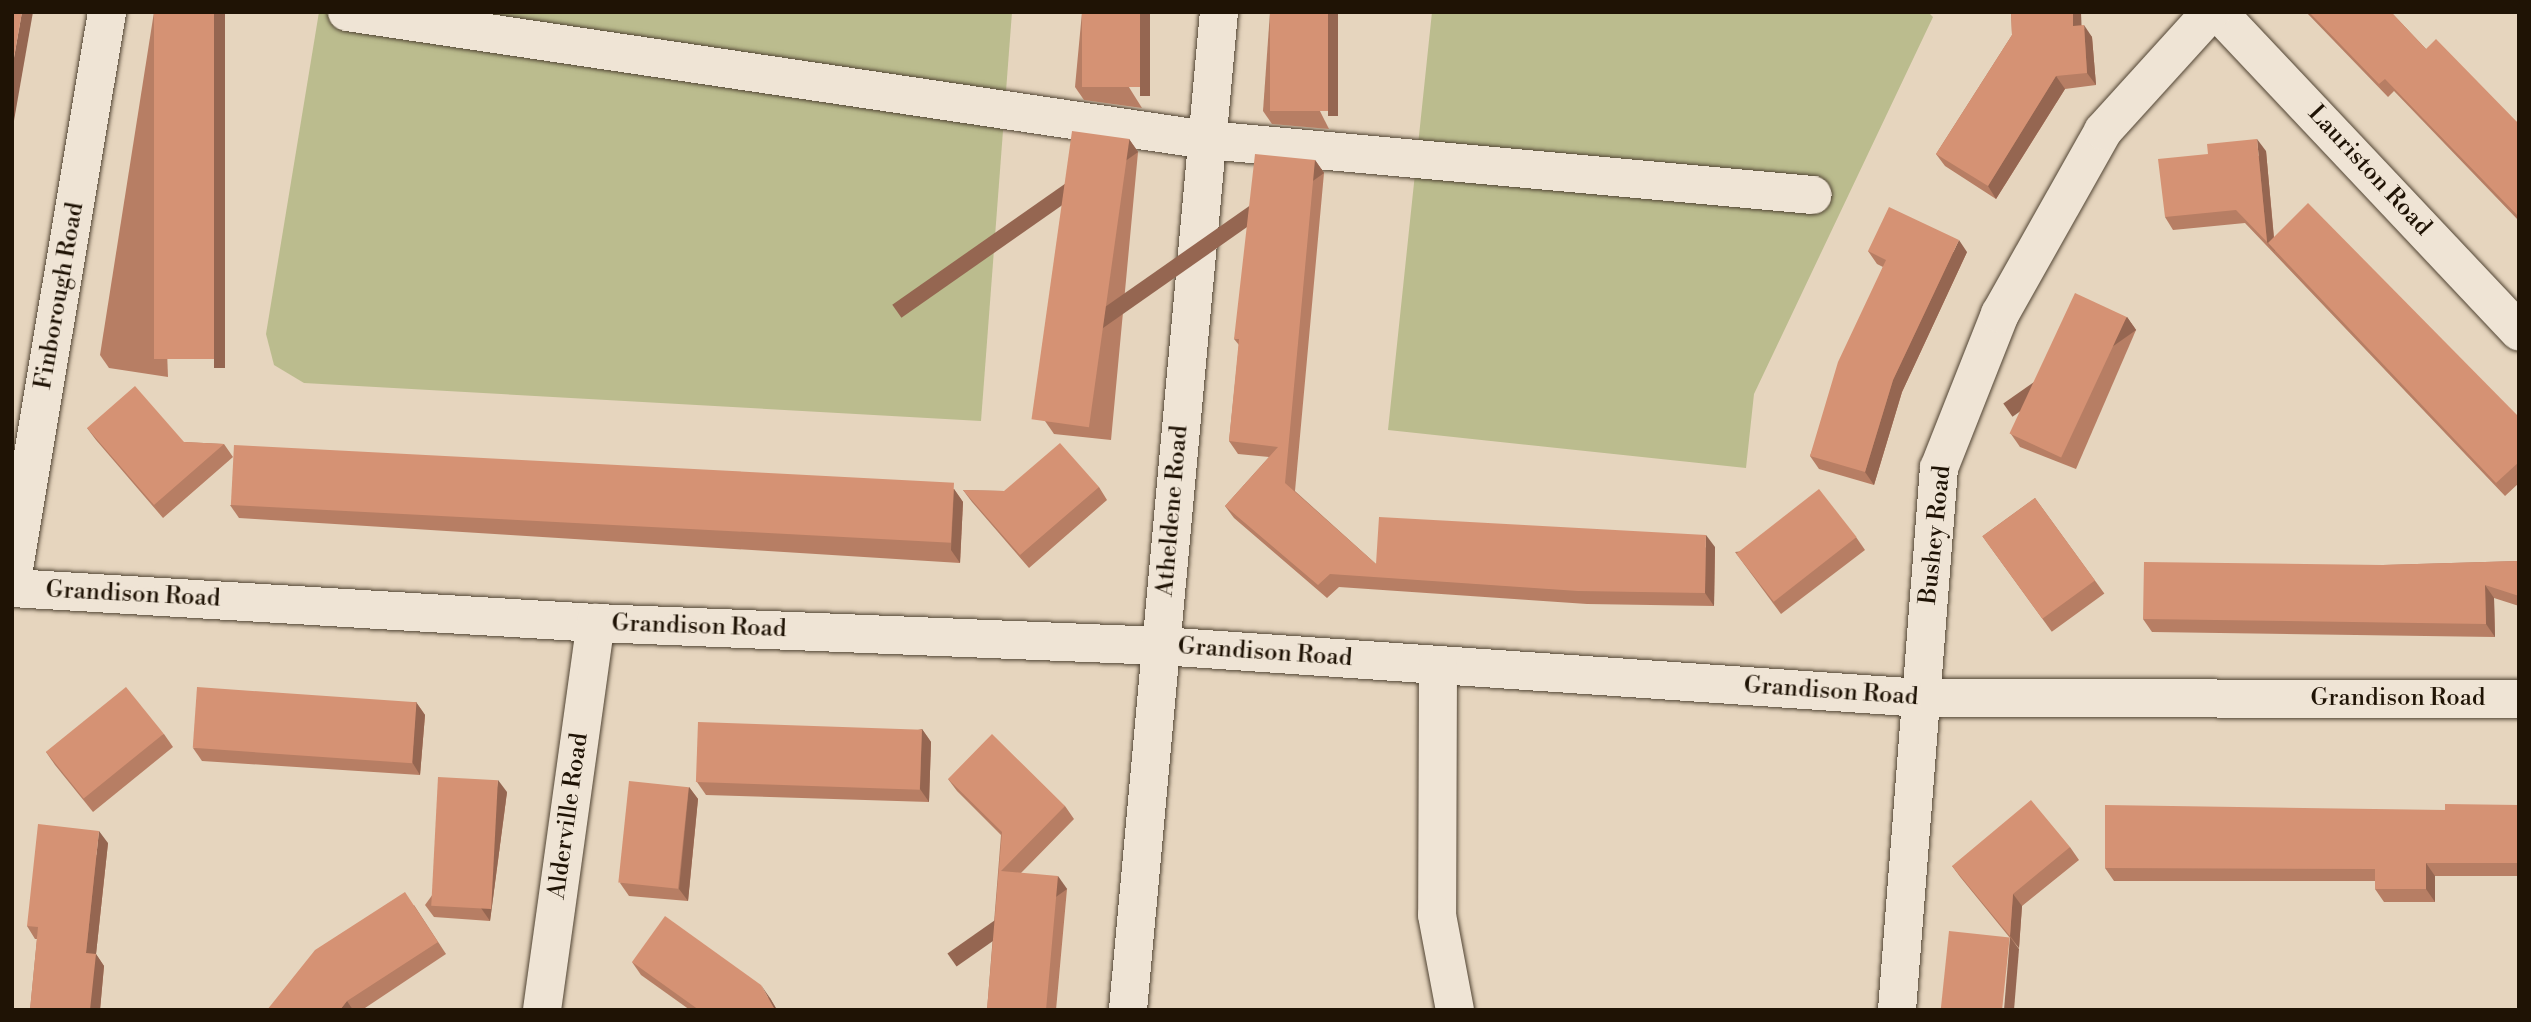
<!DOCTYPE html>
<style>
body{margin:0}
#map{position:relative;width:2531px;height:1022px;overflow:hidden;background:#e6d5be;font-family:"Libre Bodoni",serif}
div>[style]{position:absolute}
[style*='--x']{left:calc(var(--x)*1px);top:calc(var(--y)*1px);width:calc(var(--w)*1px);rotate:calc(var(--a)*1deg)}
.green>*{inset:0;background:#bbbc8e}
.roads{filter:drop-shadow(0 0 2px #514433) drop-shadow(0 0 2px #514433)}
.minor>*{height:38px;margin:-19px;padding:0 19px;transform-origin:19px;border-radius:19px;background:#efe4d5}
.wall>*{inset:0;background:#b77e64;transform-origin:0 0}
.shaded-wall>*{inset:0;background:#956651;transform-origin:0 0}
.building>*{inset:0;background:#d59274;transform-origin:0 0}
span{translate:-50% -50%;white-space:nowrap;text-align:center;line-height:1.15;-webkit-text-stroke:5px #efe4d5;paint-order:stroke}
.street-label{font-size:24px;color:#1f1305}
.frame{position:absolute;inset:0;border:14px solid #1f1305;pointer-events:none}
</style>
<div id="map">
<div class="green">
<div style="clip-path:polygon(319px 12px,1012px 12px,981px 421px,304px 383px,274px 365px,266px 334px)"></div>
<div style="clip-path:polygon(1432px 12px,1928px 12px,1933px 17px,1754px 394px,1746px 468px,1388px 430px)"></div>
</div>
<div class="roads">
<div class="minor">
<div style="--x:347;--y:12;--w:869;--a:8.47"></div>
<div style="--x:1207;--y:140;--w:608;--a:5.19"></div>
<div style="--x:2218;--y:12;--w:439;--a:46.7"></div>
<div style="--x:12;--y:580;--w:576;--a:-80.5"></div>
<div style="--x:12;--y:588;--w:585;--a:3.43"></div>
<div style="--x:596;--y:623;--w:565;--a:2.33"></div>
<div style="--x:1161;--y:646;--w:763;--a:3.91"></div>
<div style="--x:1922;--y:698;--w:597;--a:0.1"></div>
<div style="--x:1438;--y:665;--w:250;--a:90.2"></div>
<div style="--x:1437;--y:915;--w:97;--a:79.3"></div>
<div style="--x:542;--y:1010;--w:391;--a:-82.1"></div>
<div style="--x:1128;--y:1010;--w:1002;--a:-84.79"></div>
<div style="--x:1897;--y:1010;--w:544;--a:-85.57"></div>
<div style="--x:1939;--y:468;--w:166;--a:-68.4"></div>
<div style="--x:2000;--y:314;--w:210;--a:-60.6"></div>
<div style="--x:2103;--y:131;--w:161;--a:-47.8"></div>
</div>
</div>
<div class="wall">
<div style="clip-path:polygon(154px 12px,168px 377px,109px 368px,100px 355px)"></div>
<div style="clip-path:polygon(1082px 12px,1142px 108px,1084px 100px,1075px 87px)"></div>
<div style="clip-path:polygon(1270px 12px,1329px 129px,1272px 124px,1263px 111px)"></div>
<div style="clip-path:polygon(2011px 12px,2081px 12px,2081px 25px,2092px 37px,2096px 85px,2065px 89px,1996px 199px,1945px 166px,1936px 154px,2012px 35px)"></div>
<div style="clip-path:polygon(2306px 12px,2391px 12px,2426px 49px,2519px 124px,2519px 221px,2394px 91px,2388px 97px)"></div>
<div style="clip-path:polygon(1129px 139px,1138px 152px,1111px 440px,1054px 434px,1045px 421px)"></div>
<div style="clip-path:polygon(2266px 151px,2274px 237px,2519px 417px,2519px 483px,2505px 496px,2245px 223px,2173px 230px,2165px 217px)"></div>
<div style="clip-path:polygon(1315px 160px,1324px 173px,1295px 491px,1376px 564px,1715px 547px,1714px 606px,1587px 604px,1339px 587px,1327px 598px,1234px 518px,1225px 506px,1269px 457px,1238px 454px,1229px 441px,1239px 345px,1234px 339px)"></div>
<div style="clip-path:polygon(1868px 251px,1967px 252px,1902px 392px,1874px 485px,1819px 469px,1810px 456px,1883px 267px,1877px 264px)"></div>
<div style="clip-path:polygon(2127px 317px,2136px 330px,2076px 469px,2020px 447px,2011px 434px)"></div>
<div style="clip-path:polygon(87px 428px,184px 442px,224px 444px,233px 457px,163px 518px,96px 440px)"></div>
<div style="clip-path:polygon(1099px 487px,1107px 500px,1029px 568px,972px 502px,963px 490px,1004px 491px)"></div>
<div style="clip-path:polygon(954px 489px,963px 502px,960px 563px,239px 518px,230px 505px)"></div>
<div style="left:2035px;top:498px;width:118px;height:65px;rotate:54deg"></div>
<div style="clip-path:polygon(1856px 537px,1865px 550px,1781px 614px,1735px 552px)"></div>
<div style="clip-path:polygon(2519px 561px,2519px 606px,2494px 598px,2495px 637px,2152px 632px,2143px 619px,2383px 565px)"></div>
<div style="clip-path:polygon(416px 702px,425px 715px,420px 775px,202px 761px,193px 748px)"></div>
<div style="clip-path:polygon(922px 729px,931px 742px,929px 802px,706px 795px,697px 782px)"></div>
<div style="clip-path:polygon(164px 734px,173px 747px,93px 812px,55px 765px,46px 752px)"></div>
<div style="clip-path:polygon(948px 779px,1065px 806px,1074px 819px,1021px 873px,1067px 889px,1056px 1010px,987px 1010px,1001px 835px,957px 791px)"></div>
<div style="clip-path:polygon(689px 787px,698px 799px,688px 901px,629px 896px,620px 883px)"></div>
<div style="clip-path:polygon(507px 792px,490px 921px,434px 917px,425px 905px)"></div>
<div style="clip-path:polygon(2519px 805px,2519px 876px,2435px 876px,2435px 902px,2384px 902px,2375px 889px,2375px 881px,2114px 881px,2105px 868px,2445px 810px)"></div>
<div style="clip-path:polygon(108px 843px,96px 954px,104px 966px,100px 1010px,30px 1010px,37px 939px,35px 939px,27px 926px)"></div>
<div style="clip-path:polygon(2070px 847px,2079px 860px,2022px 906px,2019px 948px,2013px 941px,2019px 949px,1961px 878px,1952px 866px)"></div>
<div style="clip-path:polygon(414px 905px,446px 954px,362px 1010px,267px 1010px)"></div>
<div style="clip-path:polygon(632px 962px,770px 998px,777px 1010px,690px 1010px,641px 975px)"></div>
</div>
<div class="shaded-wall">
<div style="clip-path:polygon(22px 12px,33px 12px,12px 132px,12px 69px)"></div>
<div style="left:214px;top:12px;width:11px;height:356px"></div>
<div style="left:1140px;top:12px;width:10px;height:84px"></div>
<div style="left:1328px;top:12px;width:10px;height:104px"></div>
<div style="clip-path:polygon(2073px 12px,2081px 12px,2082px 38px,2073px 26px)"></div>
<div style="clip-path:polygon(2084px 25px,2092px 37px,2096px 85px,2087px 73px)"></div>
<div style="clip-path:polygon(2056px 76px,2065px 89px,1996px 199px,1988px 186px)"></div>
<div style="left:1129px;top:139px;width:16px;height:289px;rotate:55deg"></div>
<div style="clip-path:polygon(2257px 139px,2266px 151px,2275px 251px,2268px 243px,2276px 255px,2267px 242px)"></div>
<div style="left:1315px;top:160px;width:16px;height:324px;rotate:55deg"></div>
<div style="clip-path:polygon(1959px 240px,1967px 252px,1902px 392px,1874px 485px,1865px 472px,1893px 380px)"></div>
<div style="left:2127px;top:317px;width:16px;height:151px;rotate:55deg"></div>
<div style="clip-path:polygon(954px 489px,963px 502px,960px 563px,951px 550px)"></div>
<div style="clip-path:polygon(1706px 535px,1715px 547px,1714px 606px,1705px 593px)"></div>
<div style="clip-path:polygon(2485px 585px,2494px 598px,2495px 637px,2486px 624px)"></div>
<div style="clip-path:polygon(416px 702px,425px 715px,420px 775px,412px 762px)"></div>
<div style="clip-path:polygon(922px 729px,931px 742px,929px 802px,920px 789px)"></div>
<div style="clip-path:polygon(498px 780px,507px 792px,490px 921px,481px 908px)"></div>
<div style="clip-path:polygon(689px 787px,698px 799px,688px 901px,679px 889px)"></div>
<div style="clip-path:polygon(99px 831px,108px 843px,96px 954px,104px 966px,100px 1010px,90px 1010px,86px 953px)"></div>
<div style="clip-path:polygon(2426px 863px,2435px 876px,2435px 902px,2426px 889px)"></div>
<div style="left:1058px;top:876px;width:16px;height:135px;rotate:55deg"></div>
<div style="clip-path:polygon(2013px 894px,2022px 906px,2019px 948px,2010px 936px)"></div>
<div style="clip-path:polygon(2010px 937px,2019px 949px,2014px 1010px,2004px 1010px)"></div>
<div style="clip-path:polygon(761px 985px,770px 998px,777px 1010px,775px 1010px)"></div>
<div style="clip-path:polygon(347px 1001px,353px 1010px,340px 1010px)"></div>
</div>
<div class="building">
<div style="clip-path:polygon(12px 12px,22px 12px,12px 69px)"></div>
<div style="left:154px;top:12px;width:60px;height:347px"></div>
<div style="left:1082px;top:12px;width:58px;height:75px"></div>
<div style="left:1270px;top:12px;width:58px;height:99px"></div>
<div style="clip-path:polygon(2011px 12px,2073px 12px,2073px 26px,2084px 25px,2087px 73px,2056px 76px,1988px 186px,1936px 154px,2012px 35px)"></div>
<div style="clip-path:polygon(2309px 12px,2391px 12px,2426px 49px,2436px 39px,2519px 124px,2519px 217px,2385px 79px,2379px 84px)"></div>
<div style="left:1072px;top:131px;width:58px;height:291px;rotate:8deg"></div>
<div style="clip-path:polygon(2257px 139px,2267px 242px,2236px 210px,2165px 217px,2158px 159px,2208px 154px,2207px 144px)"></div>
<div style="clip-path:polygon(1255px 154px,1315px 160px,1285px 483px,1376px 564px,1379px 517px,1706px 535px,1705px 593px,1578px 591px,1330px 574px,1318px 585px,1225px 506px,1278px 447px,1229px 441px,1239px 339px,1234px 339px)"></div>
<div style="clip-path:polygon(2308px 203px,2519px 417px,2519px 462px,2496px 483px,2268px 243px)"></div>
<div style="clip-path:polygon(1889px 207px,1959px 240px,1893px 380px,1865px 472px,1810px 456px,1838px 362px,1886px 260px,1868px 251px)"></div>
<div style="left:2075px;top:293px;width:57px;height:155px;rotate:25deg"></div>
<div style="clip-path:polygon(135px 386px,184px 442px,224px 444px,154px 505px,87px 428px)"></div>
<div style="clip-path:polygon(1060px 443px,1099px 487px,1020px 555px,963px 490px,1004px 491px)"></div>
<div style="left:234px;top:445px;width:721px;height:60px;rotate:3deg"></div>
<div style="left:1819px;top:489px;width:61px;height:105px;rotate:52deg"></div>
<div style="left:2035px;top:498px;width:102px;height:65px;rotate:54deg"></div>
<div style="clip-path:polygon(2519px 561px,2519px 596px,2485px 585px,2486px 624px,2143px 619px,2144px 562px,2383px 565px)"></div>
<div style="left:126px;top:687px;width:60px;height:103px;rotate:51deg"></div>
<div style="left:197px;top:687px;width:220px;height:61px;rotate:4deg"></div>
<div style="left:698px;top:722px;width:224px;height:60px;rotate:2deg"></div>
<div style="clip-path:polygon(992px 734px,1065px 806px,1001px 871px,1058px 876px,1046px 1010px,987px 1010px,1002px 832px,948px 779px)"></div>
<div style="left:438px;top:777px;width:60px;height:129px;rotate:3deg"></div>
<div style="left:629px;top:781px;width:60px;height:102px;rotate:6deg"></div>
<div style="clip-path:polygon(2031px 800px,2070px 847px,2013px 894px,2010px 936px,1952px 866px)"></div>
<div style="clip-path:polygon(2445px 804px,2519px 805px,2519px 863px,2426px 863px,2426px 889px,2375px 889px,2375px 869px,2105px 868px,2105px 805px,2445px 810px)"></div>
<div style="clip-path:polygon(38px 824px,99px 831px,86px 953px,96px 954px,90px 1010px,30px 1010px,38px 927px,27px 926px)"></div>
<div style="clip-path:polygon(405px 892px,438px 942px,347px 1001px,340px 1010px,267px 1010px,315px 950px)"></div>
<div style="clip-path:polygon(665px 916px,761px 985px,775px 1010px,699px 1010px,632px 962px)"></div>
<div style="left:1949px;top:931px;width:61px;height:79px;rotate:6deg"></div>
</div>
<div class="street-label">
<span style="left:2369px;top:171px;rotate:47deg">Lauriston Road</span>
<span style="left:60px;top:296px;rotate:-80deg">Finborough Road</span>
<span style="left:1173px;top:511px;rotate:-85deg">Atheldene Road</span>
<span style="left:1936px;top:535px;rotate:-84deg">Bushey Road</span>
<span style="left:133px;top:595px;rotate:3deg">Grandison Road</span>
<span style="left:699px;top:627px;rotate:2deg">Grandison Road</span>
<span style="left:1265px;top:653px;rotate:4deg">Grandison Road</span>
<span style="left:1831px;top:692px;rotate:4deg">Grandison Road</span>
<span style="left:2398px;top:699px">Grandison Road</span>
<span style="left:569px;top:816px;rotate:-82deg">Alderville Road</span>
</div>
<div class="frame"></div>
</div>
